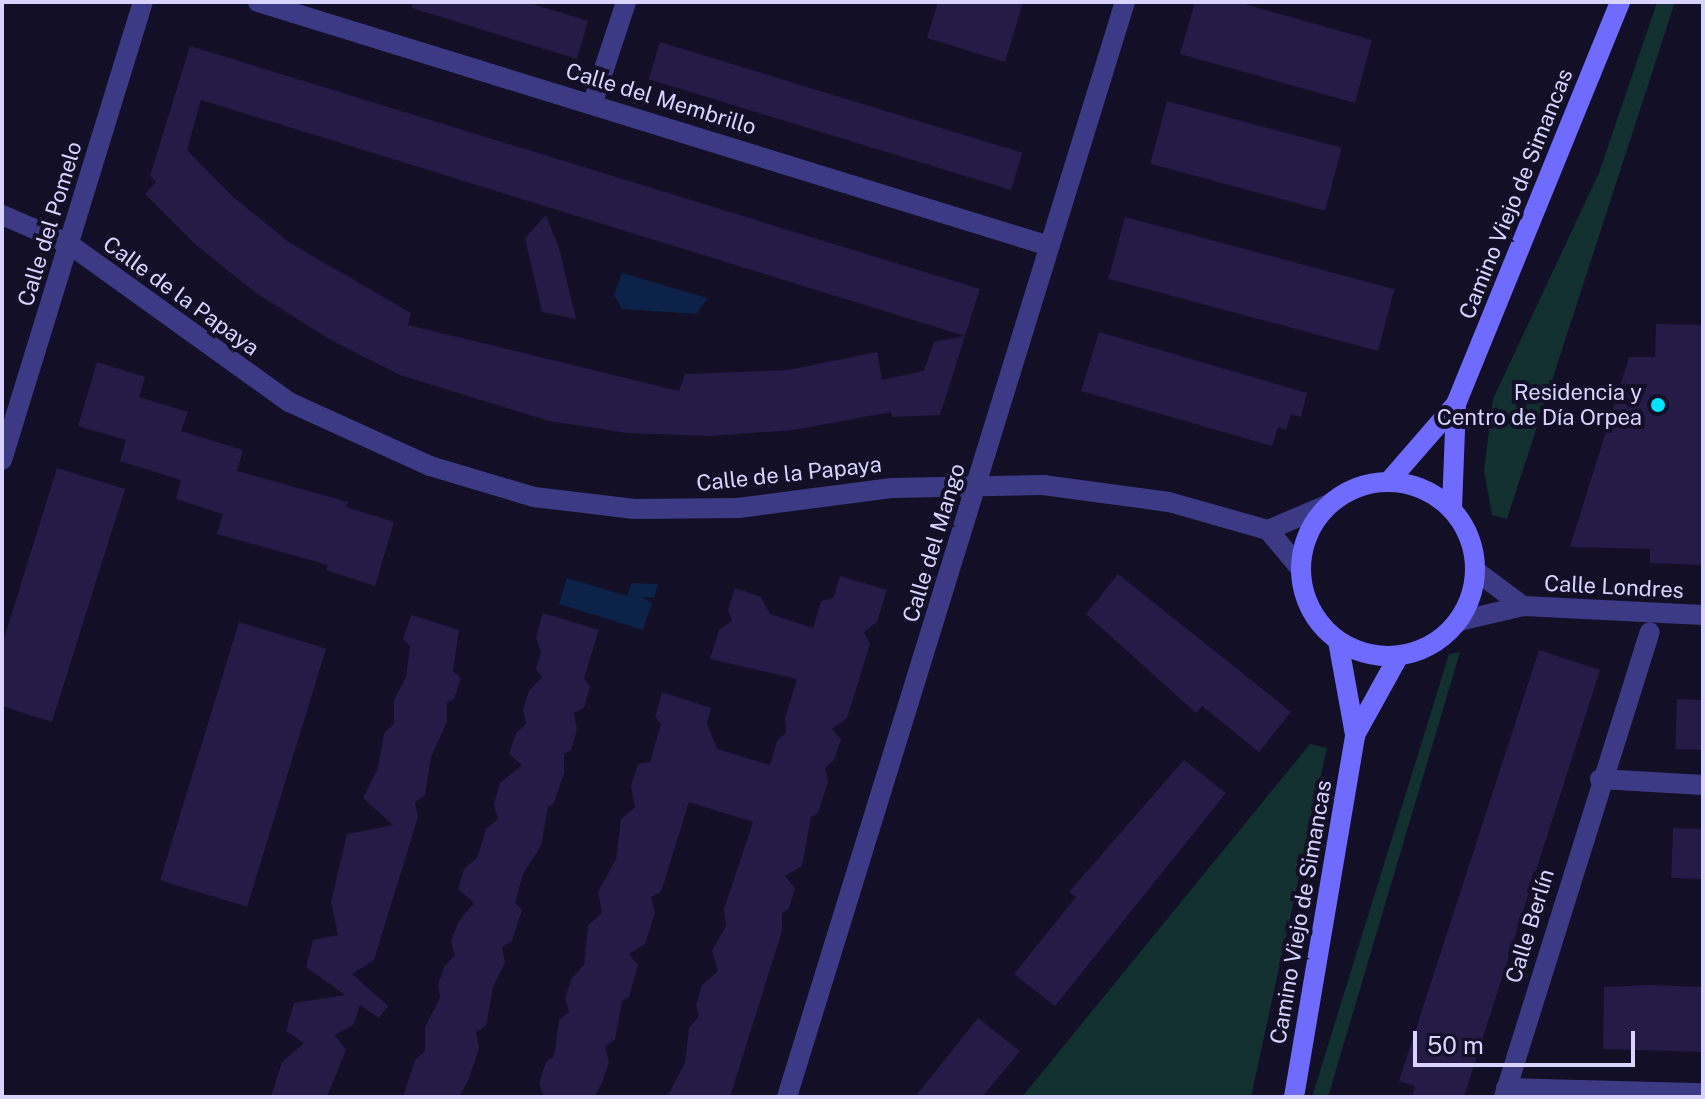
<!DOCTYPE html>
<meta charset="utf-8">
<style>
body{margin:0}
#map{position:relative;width:1705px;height:1099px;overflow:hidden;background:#130f26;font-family:"Public Sans",sans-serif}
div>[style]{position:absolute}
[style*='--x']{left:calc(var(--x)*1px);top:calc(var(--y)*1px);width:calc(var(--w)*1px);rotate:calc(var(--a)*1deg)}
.green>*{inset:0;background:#12302f}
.water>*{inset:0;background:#0c2248}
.building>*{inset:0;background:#241b47;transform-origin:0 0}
.street>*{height:20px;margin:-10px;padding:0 10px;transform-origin:10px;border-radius:10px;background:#3d3a85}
.secondary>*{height:20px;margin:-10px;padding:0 10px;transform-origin:10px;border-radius:10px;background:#6f6bff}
.secondary>.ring{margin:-10px;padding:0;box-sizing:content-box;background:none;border:20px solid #6f6bff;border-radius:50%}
.dots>*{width:22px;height:22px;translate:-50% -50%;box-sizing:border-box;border:4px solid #130f26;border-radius:50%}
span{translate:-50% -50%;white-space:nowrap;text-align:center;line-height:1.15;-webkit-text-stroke:8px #130f26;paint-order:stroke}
.street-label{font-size:22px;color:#d9d4ff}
.poi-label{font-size:22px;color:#d9d4ff}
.right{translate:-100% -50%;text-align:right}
.frame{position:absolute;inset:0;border:4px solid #d9d4ff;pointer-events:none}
.scale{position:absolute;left:1413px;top:1031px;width:222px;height:36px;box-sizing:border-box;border:4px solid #d9d4ff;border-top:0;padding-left:10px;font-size:24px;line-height:28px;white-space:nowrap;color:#d9d4ff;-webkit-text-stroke:6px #130f26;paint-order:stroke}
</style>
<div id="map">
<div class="green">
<div style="clip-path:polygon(1657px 2px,1675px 2px,1507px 519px,1492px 515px,1484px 470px,1493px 399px,1599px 173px)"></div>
<div style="clip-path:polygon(1460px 652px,1328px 1097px,1312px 1097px,1449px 654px)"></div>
<div style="clip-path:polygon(1310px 744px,1327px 748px,1251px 1097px,1022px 1097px)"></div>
</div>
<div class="water">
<div style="clip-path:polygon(622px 273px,707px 298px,707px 299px,696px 314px,622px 309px,614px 295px)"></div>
<div style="clip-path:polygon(567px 578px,627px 596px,632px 583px,658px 584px,654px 598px,641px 597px,652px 603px,643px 630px,559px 604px)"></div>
</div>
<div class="building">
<div style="clip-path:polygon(412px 2px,526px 2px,588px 21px,577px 59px,412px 8px)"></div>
<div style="clip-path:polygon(938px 2px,1023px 2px,1005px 62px,927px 38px)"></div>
<div style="clip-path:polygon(1195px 2px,1237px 2px,1372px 40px,1355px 103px,1180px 54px)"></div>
<div style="left:660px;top:42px;width:379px;height:39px;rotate:17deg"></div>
<div style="clip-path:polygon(evenodd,190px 46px,980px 289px,940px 415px,892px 417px,891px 412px,793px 430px,710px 436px,627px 433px,549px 421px,400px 375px,329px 339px,256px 293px,196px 245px,145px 194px,156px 182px,150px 176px,190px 46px,201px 100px,331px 140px,965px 336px,934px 342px,924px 371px,882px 380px,877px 352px,788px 370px,685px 374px,679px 391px,408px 325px,411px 313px,290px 243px,232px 196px,187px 150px,201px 100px)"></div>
<div style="left:1167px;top:101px;width:181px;height:65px;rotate:15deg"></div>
<div style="clip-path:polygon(546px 215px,559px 248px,576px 319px,542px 312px,525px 238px)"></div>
<div style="left:1125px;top:217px;width:279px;height:64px;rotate:15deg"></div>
<div style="clip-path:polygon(1656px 324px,1703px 325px,1703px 565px,1650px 563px,1650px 549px,1570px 547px,1629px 357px,1655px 357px)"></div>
<div style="clip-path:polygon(1099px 332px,1307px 393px,1301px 417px,1291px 414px,1286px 430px,1278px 427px,1272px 446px,1081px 391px)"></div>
<div style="clip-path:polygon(97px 362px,145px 377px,139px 397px,188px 412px,181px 431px,243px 450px,237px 471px,348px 502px,346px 507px,394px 522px,375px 586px,326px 570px,328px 565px,217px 534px,223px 514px,176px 499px,181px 480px,120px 461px,126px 440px,78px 426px)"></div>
<div style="clip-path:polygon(57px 468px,125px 489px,52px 722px,2px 706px,2px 645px)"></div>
<div style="clip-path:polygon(1118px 574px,1291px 712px,1259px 752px,1202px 706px,1196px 713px,1086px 614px)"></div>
<div style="clip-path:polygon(840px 576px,887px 590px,877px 622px,864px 632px,870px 644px,847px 718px,832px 729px,841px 739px,834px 760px,825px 768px,828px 782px,818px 813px,811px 817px,802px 866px,785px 876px,795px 888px,789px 909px,782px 913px,782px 931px,730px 1097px,667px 1097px,685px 1063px,689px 1028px,699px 1016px,696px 1005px,702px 985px,718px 971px,712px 951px,726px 926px,724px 909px,753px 822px,689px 802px,661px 892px,651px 897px,655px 913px,645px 944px,629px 954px,638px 965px,629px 997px,622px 1001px,615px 1040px,605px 1046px,609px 1062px,602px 1083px,594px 1097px,544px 1097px,539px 1083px,546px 1062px,554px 1056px,559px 1020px,569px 1012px,565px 998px,572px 978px,584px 965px,588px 925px,602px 913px,598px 892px,616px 859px,621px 819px,635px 807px,631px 786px,638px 764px,650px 762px,661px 724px,655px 717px,662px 692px,711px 708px,707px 723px,717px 749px,770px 765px,777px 741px,786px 733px,785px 718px,797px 679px,710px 659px,719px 630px,732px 621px,728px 610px,735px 588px,761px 597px,770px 614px,813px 628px,821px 601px,833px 598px)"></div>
<div style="clip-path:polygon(543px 613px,599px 630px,584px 678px,590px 687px,584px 708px,574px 713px,577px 730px,571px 750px,564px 754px,564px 773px,554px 803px,548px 807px,541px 846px,523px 874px,515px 903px,522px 910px,512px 941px,502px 947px,505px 963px,493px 987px,486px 1026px,476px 1032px,479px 1048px,469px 1079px,459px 1097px,403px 1097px,415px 1060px,425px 1051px,425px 1027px,440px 998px,438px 985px,444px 967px,455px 955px,451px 942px,458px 922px,474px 903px,458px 889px,464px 869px,477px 858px,486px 829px,498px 819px,494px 804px,500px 783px,522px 765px,509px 754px,516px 733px,526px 724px,523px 709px,529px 691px,542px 677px,536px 669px,541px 652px,536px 637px)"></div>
<div style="clip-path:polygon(411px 615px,459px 630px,453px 671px,461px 678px,454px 699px,447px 703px,447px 722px,431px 757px,425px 795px,415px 802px,418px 817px,374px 960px,352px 974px,388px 1006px,379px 1018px,360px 1005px,354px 1024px,335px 1035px,346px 1050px,327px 1097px,271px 1097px,282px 1062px,304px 1043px,286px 1031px,294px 1003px,345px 995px,306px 967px,313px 940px,338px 935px,331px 902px,347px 834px,393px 825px,363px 798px,378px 768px,384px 733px,394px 724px,394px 700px,406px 677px,410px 646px,403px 639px)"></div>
<div style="left:239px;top:622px;width:91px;height:270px;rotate:17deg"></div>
<div style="clip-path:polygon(1539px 650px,1600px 670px,1464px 1097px,1412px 1097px,1415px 1086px,1399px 1081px)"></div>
<div style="left:1677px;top:699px;width:26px;height:50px;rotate:2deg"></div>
<div style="clip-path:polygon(1184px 760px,1226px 793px,1055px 1006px,1014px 974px,1076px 897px,1069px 892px)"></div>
<div style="left:1673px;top:828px;width:30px;height:50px;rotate:2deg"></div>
<div style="clip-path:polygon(1650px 985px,1703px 987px,1703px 1052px,1603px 1049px,1604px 987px)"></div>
<div style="clip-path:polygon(978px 1018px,1020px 1051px,982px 1097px,915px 1097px)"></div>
</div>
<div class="street">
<div style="--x:258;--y:2;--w:828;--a:17.14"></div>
<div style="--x:593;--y:102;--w:105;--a:-71.7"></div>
<div style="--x:2;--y:215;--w:73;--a:23.4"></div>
<div style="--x:69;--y:244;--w:271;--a:35.7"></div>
<div style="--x:289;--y:402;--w:155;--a:24.4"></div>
<div style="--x:430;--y:466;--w:109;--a:16.6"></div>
<div style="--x:534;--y:497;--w:101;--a:6.8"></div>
<div style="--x:634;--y:509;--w:104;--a:-0.6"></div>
<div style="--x:738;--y:508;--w:155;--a:-7.4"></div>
<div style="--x:892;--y:488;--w:151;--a:-1.1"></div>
<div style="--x:1043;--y:485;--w:127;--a:7.7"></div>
<div style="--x:1169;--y:502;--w:103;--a:15.8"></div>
<div style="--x:1268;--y:530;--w:50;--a:49.9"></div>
<div style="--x:2;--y:460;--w:479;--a:-72.9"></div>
<div style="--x:1268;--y:530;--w:66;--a:-23.1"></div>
<div style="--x:1476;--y:571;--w:59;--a:36.7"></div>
<div style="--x:1459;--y:621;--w:66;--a:-13.2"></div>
<div style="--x:1523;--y:606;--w:180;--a:2.9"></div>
<div style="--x:1600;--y:779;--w:103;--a:3.3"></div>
<div style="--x:1506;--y:1088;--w:197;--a:1.5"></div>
<div style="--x:787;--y:1097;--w:1146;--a:-72.85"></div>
<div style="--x:1504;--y:1097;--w:487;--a:-72.6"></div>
</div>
<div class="secondary">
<div style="--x:1390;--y:480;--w:101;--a:-49"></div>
<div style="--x:1456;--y:404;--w:434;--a:-67.8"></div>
<div class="ring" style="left:1301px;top:482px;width:154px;height:154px"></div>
<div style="--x:1452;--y:508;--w:104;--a:-87.8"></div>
<div style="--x:1338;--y:641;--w:96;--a:79.7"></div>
<div style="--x:1294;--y:1097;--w:367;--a:-80.4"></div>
<div style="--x:1355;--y:735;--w:89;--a:-61.1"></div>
</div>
<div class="dots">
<div style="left:1658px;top:405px;background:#00e5ff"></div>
</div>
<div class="street-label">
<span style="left:661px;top:99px;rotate:17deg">Calle del Membrillo</span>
<span style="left:1516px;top:194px;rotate:-68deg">Camino Viejo de Simancas</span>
<span style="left:50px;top:224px;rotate:-73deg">Calle del Pomelo</span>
<span style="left:181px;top:296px;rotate:36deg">Calle de la Papaya</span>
<span style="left:789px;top:474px;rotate:-6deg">Calle de la Papaya</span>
<span style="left:934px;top:543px;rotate:-73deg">Calle del Mango</span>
<span style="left:1614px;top:587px;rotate:3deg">Calle Londres</span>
<span style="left:1301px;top:912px;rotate:-80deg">Camino Viejo de Simancas</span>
<span style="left:1530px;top:926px;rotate:-73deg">Calle Berlín</span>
</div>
<div class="poi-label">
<span class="right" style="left:1642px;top:405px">Residencia y<br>Centro de Día Orpea</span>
</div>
<div class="frame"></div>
<div class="scale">50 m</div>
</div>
